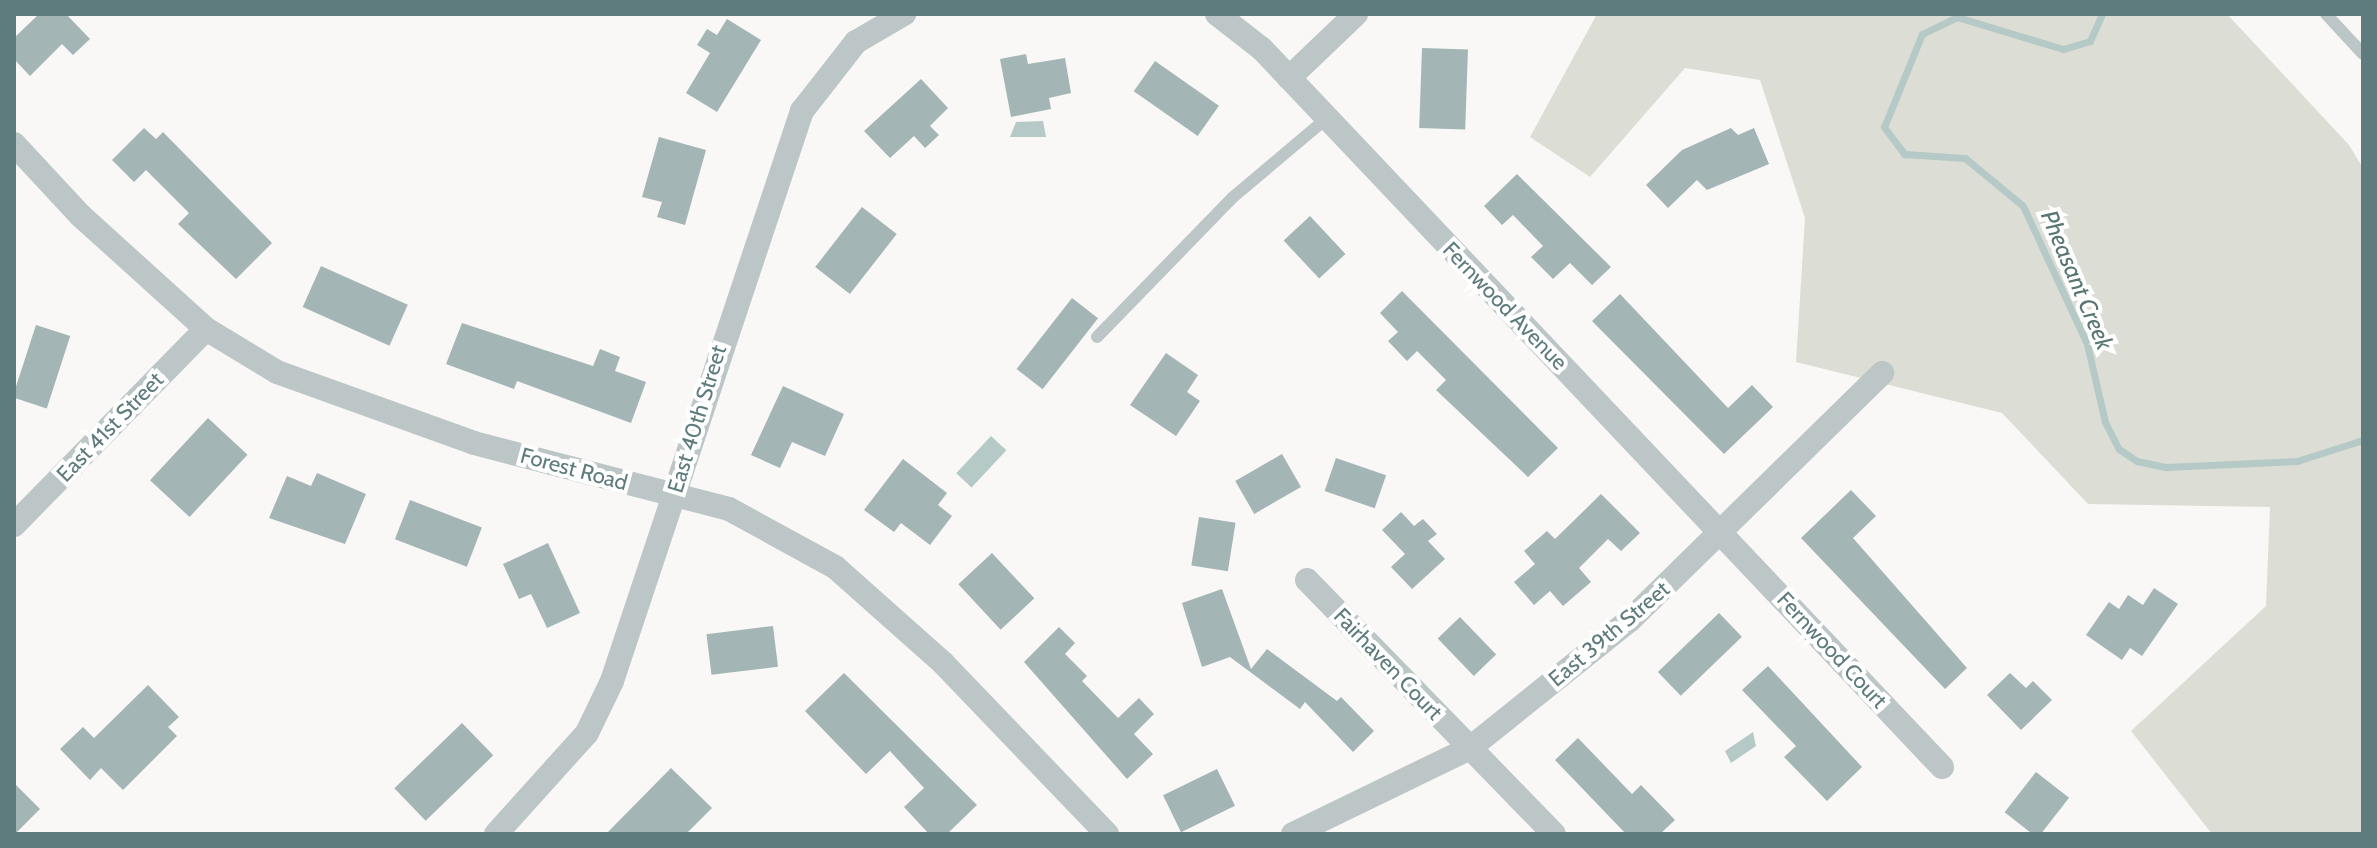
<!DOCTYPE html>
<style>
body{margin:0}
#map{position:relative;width:2377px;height:848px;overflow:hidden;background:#f9f8f6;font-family:Cabin,sans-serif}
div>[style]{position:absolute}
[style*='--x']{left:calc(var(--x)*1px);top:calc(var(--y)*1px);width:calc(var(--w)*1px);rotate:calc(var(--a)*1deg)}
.green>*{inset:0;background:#dcded5}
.water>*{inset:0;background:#b5c9c7;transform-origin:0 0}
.stream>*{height:7px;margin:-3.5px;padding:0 3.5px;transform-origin:3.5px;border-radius:3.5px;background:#b5c9c7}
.building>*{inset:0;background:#a3b5b5;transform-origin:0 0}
.service>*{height:12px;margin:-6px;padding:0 6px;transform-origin:6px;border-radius:6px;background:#bcc6c7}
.minor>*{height:24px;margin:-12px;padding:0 12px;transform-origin:12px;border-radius:12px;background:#bcc6c7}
span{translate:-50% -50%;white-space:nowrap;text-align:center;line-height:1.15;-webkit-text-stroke:8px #fff;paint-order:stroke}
.street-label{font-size:22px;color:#5e7b7d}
.water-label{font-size:24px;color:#587672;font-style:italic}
.frame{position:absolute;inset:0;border:16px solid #5e7b7d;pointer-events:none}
</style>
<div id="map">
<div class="green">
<div style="clip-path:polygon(1597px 14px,2227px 14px,2349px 145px,2363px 168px,2363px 834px,2212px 834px,2131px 731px,2266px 606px,2270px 507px,2088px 504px,2002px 413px,1796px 362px,1805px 218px,1760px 80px,1685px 68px,1590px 177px,1530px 137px)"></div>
</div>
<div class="water">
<div style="clip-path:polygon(1043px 121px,1046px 137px,1010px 137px,1016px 122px)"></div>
<div style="left:991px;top:436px;width:21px;height:51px;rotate:43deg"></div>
<div style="clip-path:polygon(1753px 732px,1756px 746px,1731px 763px,1725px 751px)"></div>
</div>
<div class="stream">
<div style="--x:2102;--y:14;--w:30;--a:114"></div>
<div style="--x:2090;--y:41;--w:28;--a:163"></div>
<div style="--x:2063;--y:49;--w:111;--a:-163.2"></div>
<div style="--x:1957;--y:17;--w:39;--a:154"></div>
<div style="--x:1922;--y:34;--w:100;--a:112.2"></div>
<div style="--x:1884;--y:127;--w:34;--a:53"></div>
<div style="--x:1904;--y:154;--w:61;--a:3.8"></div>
<div style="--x:1965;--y:158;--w:75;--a:39.6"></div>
<div style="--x:2023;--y:206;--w:152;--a:65.1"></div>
<div style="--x:2087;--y:344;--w:80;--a:77"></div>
<div style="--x:2105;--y:422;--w:30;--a:63"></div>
<div style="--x:2119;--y:449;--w:22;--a:34"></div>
<div style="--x:2137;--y:461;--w:30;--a:12"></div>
<div style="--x:2166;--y:467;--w:131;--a:-2.6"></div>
<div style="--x:2297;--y:461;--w:69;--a:-17.7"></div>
</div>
<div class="building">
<div style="clip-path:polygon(39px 14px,66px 14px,90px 39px,73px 55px,62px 44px,30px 76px,14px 59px,14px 38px)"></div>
<div style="clip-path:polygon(727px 19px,761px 40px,717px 112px,686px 93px,710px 53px,697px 45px,707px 29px,717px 35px)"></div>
<div style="left:1422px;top:48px;width:46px;height:80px;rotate:2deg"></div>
<div style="clip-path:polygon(1026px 54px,1028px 64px,1065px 58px,1071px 93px,1049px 98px,1051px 109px,1011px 117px,1000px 59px)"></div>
<div style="left:1155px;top:61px;width:78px;height:37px;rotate:35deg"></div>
<div style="clip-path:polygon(921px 79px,948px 108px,930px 126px,939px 135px,925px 148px,914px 136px,890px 158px,864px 131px)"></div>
<div style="clip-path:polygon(144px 128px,156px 139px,163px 132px,272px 243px,236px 279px,178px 224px,189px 213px,146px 170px,134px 182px,112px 160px)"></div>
<div style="clip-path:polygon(1731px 128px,1738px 135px,1754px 128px,1769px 164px,1707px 190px,1697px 180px,1668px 208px,1646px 185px,1682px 150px)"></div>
<div style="clip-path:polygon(659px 137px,706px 150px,685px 225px,657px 217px,662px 202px,642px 197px)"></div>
<div style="clip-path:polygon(1517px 174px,1611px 267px,1592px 285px,1570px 263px,1553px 279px,1531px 257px,1543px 246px,1513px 215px,1502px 225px,1484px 206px)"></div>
<div style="left:862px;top:207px;width:44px;height:76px;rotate:38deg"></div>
<div style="left:1310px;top:216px;width:52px;height:36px;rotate:47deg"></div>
<div style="left:321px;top:266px;width:95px;height:45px;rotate:24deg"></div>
<div style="clip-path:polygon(1402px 291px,1558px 448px,1528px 477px,1436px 390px,1446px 380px,1417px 351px,1407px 361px,1388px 341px,1398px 332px,1380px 313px)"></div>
<div style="clip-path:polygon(1620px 294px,1728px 408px,1752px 385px,1773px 407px,1724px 454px,1592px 321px)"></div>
<div style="left:1072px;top:298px;width:33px;height:90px;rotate:38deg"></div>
<div style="clip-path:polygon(462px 323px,593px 366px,600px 349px,620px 357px,615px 371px,646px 382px,631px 423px,517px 381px,514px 389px,446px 364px)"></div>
<div style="left:36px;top:325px;width:36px;height:76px;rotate:18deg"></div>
<div style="clip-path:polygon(1166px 353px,1198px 375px,1187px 392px,1200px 401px,1176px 436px,1130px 405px)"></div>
<div style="clip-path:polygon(783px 386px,844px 414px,825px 456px,792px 442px,780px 468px,751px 455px)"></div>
<div style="left:208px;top:418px;width:54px;height:85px;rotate:43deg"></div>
<div style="left:1282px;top:454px;width:38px;height:54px;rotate:60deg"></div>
<div style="left:1336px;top:458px;width:53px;height:35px;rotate:19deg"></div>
<div style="clip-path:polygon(903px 459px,947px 493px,938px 505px,952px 516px,930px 545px,901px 523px,894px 532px,864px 510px)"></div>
<div style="clip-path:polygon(317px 473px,366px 494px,345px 544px,269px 518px,287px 476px,311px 486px)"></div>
<div style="clip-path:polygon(1851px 490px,1876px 516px,1853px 538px,1967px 668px,1945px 689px,1801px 538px)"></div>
<div style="clip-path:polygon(1601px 494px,1640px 533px,1621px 551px,1608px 539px,1579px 568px,1591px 582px,1563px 606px,1550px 591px,1534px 605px,1514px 582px,1535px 564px,1524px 551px,1547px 531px,1555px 539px)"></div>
<div style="left:410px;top:500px;width:77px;height:42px;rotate:21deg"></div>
<div style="clip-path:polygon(1401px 512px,1414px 526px,1423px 519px,1437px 534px,1428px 541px,1445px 559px,1412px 589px,1391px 567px,1405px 554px,1382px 530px)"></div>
<div style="left:1199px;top:517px;width:37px;height:49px;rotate:9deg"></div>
<div style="clip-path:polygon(548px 543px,580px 613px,547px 628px,531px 594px,519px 599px,503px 564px)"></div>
<div style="left:992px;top:553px;width:62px;height:46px;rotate:47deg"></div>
<div style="clip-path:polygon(2154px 588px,2178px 604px,2142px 656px,2130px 648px,2122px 660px,2086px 635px,2109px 602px,2119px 609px,2128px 595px,2143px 605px)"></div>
<div style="clip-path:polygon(1222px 589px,1251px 669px,1267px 649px,1337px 701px,1341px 697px,1374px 731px,1353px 752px,1305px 702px,1300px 709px,1230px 657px,1202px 667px,1182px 603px)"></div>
<div style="left:1719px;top:613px;width:33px;height:85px;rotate:46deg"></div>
<div style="left:1460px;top:617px;width:52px;height:31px;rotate:46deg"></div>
<div style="left:773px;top:626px;width:41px;height:67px;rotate:83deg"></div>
<div style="clip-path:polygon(1059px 627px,1075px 643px,1065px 654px,1087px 676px,1082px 681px,1118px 718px,1139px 698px,1154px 714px,1134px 734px,1153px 754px,1127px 779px,1024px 662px)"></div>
<div style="clip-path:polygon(1768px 666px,1862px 767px,1827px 801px,1784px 757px,1796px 746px,1742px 690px)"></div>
<div style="clip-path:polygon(844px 673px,977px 805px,947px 834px,929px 834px,904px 807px,924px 788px,890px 751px,866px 774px,805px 711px)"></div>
<div style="clip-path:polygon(2010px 673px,2026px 688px,2033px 681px,2052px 700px,2021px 730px,1987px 695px)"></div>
<div style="clip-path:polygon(148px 685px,179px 717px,168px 727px,177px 736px,123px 790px,101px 768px,90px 780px,60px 749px,83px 727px,94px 738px)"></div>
<div style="left:462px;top:723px;width:45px;height:94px;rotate:46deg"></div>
<div style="clip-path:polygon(1578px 738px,1632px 794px,1641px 785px,1675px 820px,1660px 834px,1626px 834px,1555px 760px)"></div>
<div style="clip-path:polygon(671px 768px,712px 808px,686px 834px,606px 834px)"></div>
<div style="left:1217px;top:769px;width:41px;height:60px;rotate:64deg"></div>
<div style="left:2036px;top:772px;width:42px;height:51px;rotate:38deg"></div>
<div style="clip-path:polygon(14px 783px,40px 809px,15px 834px,14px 834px)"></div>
</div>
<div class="service">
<div style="--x:2326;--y:14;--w:54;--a:47.2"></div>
<div style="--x:1097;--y:337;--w:194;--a:-45.8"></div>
<div style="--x:1232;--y:198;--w:124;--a:-40.1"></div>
</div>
<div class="minor">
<div style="--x:1217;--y:14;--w:57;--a:37.9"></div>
<div style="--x:1262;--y:49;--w:989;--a:46.56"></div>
<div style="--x:1289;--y:78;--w:93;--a:-43.7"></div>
<div style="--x:14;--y:144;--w:98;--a:47.1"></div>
<div style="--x:81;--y:216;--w:169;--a:42.1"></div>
<div style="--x:206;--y:329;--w:83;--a:31.2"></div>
<div style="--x:277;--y:372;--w:209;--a:19.8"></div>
<div style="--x:474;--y:443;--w:263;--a:14.5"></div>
<div style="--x:729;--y:509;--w:121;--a:28.7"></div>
<div style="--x:835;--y:567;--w:144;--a:41.6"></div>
<div style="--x:943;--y:663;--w:237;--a:46.2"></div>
<div style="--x:14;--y:525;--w:274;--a:-45.6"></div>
<div style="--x:1307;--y:580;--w:354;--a:45.8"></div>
<div style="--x:496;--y:834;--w:136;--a:-48"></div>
<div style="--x:587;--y:733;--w:58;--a:-64.3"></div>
<div style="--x:612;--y:681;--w:601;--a:-71.57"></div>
<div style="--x:802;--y:111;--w:88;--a:-52"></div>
<div style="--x:856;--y:42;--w:56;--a:-30.3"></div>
<div style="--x:1293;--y:834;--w:197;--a:-25.9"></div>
<div style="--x:1470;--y:748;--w:205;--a:-38.7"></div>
<div style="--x:1630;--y:620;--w:353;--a:-44.4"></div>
</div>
<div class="street-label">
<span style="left:1505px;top:306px;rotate:46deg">Fernwood Avenue</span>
<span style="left:697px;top:419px;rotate:-73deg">East 40th Street</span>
<span style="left:110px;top:427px;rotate:-46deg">East 41st Street</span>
<span style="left:574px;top:469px;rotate:15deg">Forest Road</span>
<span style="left:1609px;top:634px;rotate:-40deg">East 39th Street</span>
<span style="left:1832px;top:650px;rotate:47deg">Fernwood Court</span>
<span style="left:1388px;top:664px;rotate:46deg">Fairhaven Court</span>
</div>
<div class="water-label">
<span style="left:2077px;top:280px;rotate:67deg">Pheasant Creek</span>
</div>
<div class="frame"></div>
</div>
